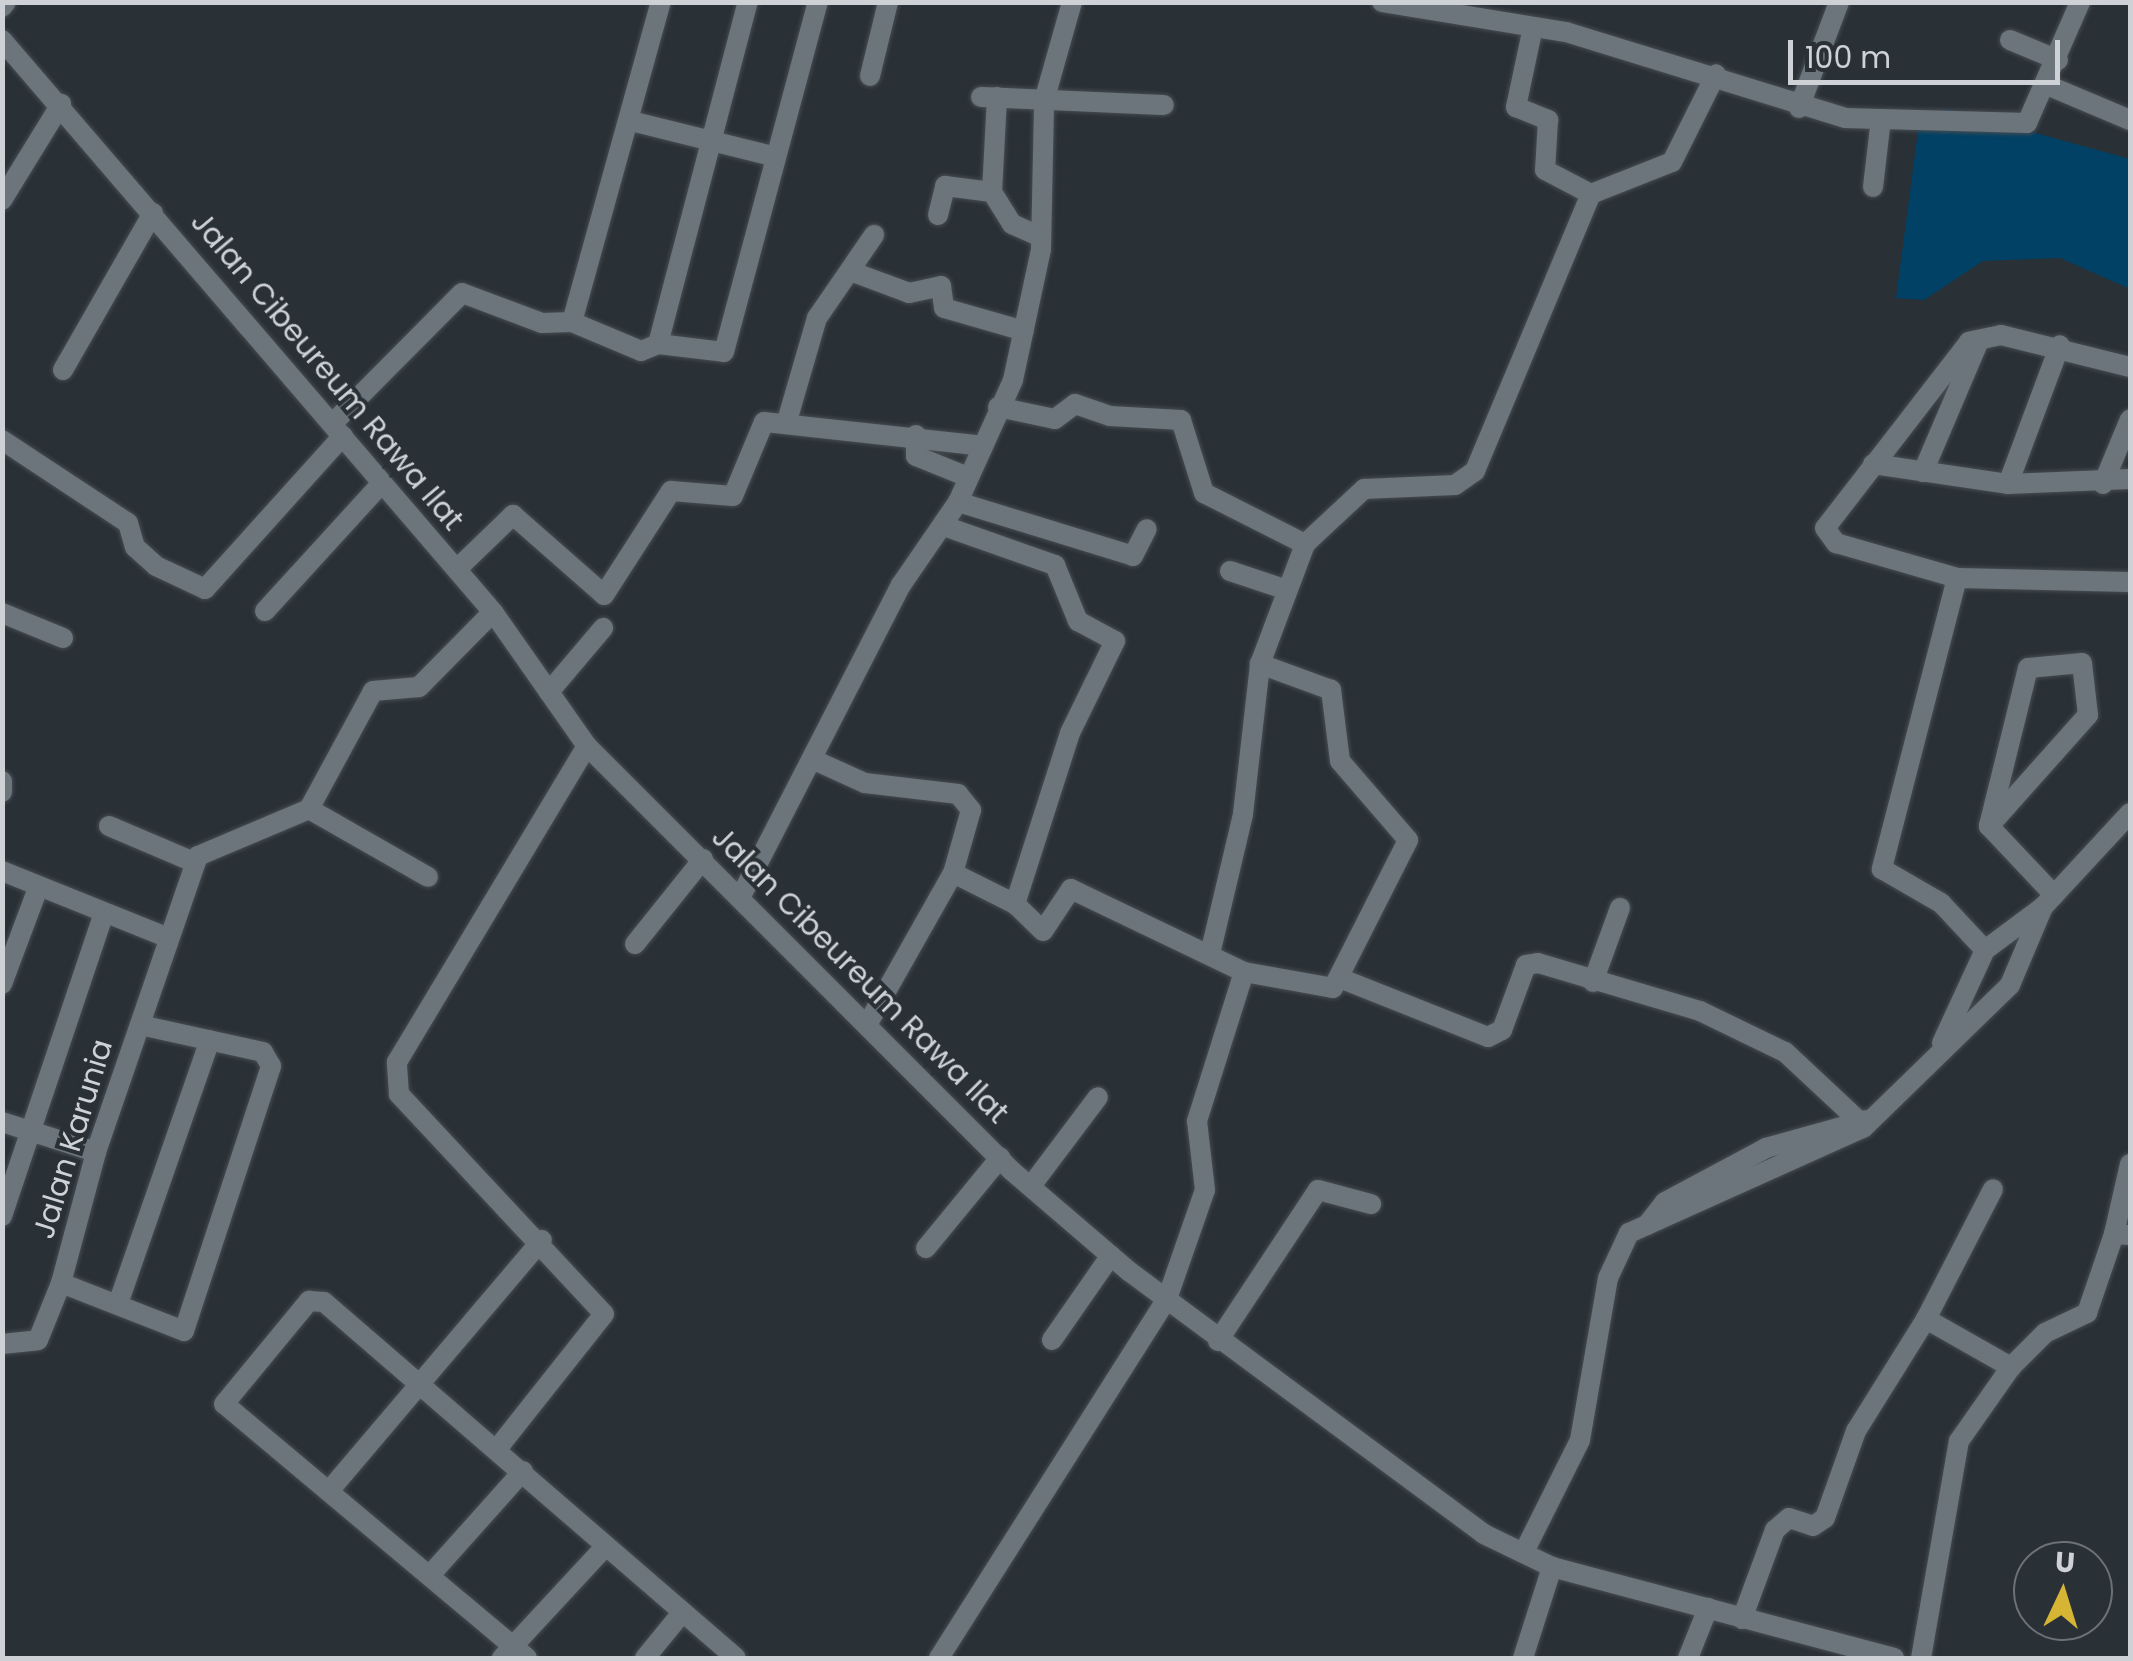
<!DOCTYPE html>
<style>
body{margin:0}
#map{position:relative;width:2133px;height:1661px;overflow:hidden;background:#293036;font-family:Poppins,sans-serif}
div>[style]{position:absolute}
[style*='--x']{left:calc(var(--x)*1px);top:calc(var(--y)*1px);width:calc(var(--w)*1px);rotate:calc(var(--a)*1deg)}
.green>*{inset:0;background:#014165}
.roads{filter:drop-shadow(0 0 2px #464c51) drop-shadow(0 0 2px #464c51)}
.minor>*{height:20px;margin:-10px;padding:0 10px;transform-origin:10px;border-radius:10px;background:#6c757c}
span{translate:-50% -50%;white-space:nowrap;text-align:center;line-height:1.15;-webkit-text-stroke:8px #293036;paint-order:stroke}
.street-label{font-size:30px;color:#ced2d6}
.frame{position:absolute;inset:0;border:5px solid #ced2d6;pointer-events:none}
.north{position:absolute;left:2013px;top:1541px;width:100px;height:100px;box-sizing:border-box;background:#293036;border:2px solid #6b7176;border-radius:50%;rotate:4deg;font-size:28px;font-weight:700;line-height:40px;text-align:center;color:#ced2d6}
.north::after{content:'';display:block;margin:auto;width:35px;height:45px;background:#d7b534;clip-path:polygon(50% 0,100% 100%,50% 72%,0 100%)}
.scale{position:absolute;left:1788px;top:40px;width:272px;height:45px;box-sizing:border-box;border:5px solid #ced2d6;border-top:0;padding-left:12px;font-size:30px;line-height:35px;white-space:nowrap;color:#ced2d6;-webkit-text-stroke:8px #293036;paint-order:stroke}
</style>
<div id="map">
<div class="green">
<div style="clip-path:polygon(1949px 109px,2130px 159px,2130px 289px,2060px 258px,1983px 261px,1924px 300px,1896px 298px,1920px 116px)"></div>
</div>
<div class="roads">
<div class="minor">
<div style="--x:1382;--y:2;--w:186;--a:9.3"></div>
<div style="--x:1566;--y:32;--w:292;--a:17.1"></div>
<div style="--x:1845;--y:118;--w:182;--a:1.6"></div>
<div style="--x:2027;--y:123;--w:132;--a:-66.3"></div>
<div style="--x:2;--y:7;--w:6;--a:-51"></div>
<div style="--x:1533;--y:27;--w:82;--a:102"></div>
<div style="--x:1516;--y:107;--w:35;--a:22"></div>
<div style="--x:1548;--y:120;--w:50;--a:93.4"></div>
<div style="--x:1545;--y:170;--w:52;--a:27.6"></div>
<div style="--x:2;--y:40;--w:754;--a:49.36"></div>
<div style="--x:493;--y:612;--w:164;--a:55"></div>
<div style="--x:587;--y:746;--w:601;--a:45"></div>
<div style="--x:1012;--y:1171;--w:155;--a:40.6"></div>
<div style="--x:1130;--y:1272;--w:440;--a:36.5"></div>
<div style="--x:1484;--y:1534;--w:76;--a:25.9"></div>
<div style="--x:1552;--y:1567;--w:354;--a:14.9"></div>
<div style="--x:2010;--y:40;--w:52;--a:22.6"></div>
<div style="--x:870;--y:76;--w:76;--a:-76.3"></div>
<div style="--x:2047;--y:85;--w:90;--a:22.9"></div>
<div style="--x:981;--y:97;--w:183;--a:2.5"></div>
<div style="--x:997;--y:97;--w:95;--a:93"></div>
<div style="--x:992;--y:192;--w:38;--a:58"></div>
<div style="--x:1012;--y:224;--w:32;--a:24"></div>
<div style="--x:1799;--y:108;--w:113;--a:-69.3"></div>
<div style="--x:631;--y:121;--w:149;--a:13.9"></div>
<div style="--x:1873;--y:187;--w:68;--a:-83.3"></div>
<div style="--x:2;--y:200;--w:113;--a:-58.4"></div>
<div style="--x:938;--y:215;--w:30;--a:-76"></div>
<div style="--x:945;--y:186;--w:47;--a:7.3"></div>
<div style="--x:850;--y:271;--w:63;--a:20.4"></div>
<div style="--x:909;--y:293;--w:33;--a:-12"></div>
<div style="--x:941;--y:286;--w:22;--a:82"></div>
<div style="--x:944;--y:308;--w:83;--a:16"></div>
<div style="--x:572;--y:322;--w:75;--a:22.8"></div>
<div style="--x:641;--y:351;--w:18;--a:-22"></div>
<div style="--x:658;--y:344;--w:354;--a:-75.3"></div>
<div style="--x:658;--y:344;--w:66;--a:6.9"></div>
<div style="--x:724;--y:352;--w:362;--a:-75"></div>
<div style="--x:2130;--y:367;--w:133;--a:-166.1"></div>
<div style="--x:2001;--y:335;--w:33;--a:168"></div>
<div style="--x:1969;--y:342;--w:235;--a:127.7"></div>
<div style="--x:1825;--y:528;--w:19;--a:54"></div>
<div style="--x:1836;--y:543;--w:126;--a:16.1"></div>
<div style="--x:1957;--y:578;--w:173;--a:1.3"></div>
<div style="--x:63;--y:370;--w:181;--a:-60.2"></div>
<div style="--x:998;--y:407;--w:58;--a:11.9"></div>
<div style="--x:1055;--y:419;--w:25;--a:-37"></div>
<div style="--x:1075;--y:404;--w:37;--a:19"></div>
<div style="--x:1110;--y:416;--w:71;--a:3.2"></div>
<div style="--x:1181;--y:420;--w:77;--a:72.5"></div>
<div style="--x:1204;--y:493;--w:113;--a:26.8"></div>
<div style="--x:787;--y:421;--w:107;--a:-73.8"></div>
<div style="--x:817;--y:318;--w:101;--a:-55.5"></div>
<div style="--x:333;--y:423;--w:183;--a:-45.2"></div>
<div style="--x:462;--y:293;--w:85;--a:20.6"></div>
<div style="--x:542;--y:323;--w:30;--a:-2"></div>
<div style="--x:572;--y:322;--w:332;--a:-74.5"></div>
<div style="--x:916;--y:435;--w:21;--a:90"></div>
<div style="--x:916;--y:456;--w:56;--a:22"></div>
<div style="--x:2;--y:440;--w:151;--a:33.4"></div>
<div style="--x:128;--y:523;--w:25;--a:74"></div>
<div style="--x:135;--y:547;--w:28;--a:42"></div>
<div style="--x:156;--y:566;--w:54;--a:25.1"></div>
<div style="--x:205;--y:589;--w:206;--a:-48"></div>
<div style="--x:1873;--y:464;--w:136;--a:8.4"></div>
<div style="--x:2008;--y:484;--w:122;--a:-2.3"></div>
<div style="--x:1923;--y:472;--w:142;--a:-66.9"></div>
<div style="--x:2008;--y:484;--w:148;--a:-69.5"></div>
<div style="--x:2103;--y:484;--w:70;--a:-67.4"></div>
<div style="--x:958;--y:502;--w:183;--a:17.1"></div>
<div style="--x:1133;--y:556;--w:30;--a:-63"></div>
<div style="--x:944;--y:526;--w:118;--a:19.4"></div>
<div style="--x:1055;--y:565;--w:61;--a:67.7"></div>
<div style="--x:1078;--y:621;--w:42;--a:28.4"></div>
<div style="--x:1115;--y:641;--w:102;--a:116.1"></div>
<div style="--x:1070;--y:733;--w:180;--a:107.8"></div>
<div style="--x:457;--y:569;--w:78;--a:-44"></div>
<div style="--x:513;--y:515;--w:121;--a:41.3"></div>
<div style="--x:604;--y:595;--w:124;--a:-57.2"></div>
<div style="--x:671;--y:491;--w:62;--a:4.6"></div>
<div style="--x:733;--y:496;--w:80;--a:-67.3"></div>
<div style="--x:764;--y:422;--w:214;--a:6.2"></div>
<div style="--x:1230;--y:571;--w:57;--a:18.4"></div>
<div style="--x:1957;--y:578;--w:301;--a:104.5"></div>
<div style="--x:1882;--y:869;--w:68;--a:30"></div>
<div style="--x:1941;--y:903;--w:64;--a:46.9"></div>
<div style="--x:265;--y:611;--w:173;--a:-47.6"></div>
<div style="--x:2;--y:613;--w:66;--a:22.3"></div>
<div style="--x:549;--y:692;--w:84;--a:-49.8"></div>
<div style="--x:814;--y:760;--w:56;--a:24.3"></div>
<div style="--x:865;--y:783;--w:94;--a:6.7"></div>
<div style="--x:958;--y:794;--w:21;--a:51"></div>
<div style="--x:971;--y:810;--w:66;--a:105.9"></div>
<div style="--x:953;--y:873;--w:172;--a:119.5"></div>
<div style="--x:2;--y:781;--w:11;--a:90"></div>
<div style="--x:309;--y:809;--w:137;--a:29.7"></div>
<div style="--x:109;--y:826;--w:92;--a:23"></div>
<div style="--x:1989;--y:826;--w:149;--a:-48.3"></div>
<div style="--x:2088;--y:715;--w:52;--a:-96.6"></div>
<div style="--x:2082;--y:663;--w:54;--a:174.7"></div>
<div style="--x:2028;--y:668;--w:163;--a:103.9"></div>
<div style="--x:1989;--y:826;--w:95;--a:46.7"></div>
<div style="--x:2;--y:871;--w:177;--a:21.9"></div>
<div style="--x:741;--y:896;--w:350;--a:-62.8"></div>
<div style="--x:901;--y:585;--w:101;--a:-55.5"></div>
<div style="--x:958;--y:502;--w:134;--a:-65.7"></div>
<div style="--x:1013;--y:380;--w:134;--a:-77.9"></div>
<div style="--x:1041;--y:249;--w:148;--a:-88.8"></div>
<div style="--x:1044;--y:101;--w:103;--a:-74.2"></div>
<div style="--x:635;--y:944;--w:109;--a:-51.3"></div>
<div style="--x:1210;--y:954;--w:144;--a:-76.7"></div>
<div style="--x:1243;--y:814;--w:151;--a:-83.5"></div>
<div style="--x:1260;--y:664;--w:128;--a:-69.4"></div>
<div style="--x:1305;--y:544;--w:81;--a:-43"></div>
<div style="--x:1364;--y:489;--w:91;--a:-2.5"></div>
<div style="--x:1455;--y:485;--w:24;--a:-35"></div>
<div style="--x:1475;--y:471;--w:300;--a:-67.3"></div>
<div style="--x:1591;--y:194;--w:87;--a:-21.6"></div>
<div style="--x:1672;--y:162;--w:98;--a:-63.4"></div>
<div style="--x:1244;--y:972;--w:90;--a:10.2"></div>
<div style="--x:1333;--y:988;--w:166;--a:-63.1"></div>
<div style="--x:1408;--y:840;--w:104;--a:-130.7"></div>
<div style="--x:1340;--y:761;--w:72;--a:-97.2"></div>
<div style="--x:1331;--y:690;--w:76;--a:-159.9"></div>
<div style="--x:1342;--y:979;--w:157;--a:21.7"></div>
<div style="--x:1488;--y:1037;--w:16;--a:-27"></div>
<div style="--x:1502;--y:1030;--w:69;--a:-69.7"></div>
<div style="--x:1526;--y:965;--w:12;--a:-9"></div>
<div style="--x:1538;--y:963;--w:169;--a:16.5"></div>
<div style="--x:1700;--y:1011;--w:94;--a:25.8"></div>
<div style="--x:1785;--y:1052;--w:101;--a:43"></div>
<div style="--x:1593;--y:982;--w:79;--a:-70"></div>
<div style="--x:2;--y:984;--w:103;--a:-69.4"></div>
<div style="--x:1942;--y:1043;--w:102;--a:-65.2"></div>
<div style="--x:1985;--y:950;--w:72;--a:-36.6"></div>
<div style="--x:2043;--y:907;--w:128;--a:-47.2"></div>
<div style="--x:2;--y:1122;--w:99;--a:17.7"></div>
<div style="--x:1031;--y:1186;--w:111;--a:-53"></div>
<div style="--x:2;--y:1216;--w:317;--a:-71.4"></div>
<div style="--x:1647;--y:1225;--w:29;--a:-52"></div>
<div style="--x:1665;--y:1202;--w:115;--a:-28.1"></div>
<div style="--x:1766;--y:1148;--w:104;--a:-15.6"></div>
<div style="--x:2114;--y:1234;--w:72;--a:-77.1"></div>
<div style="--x:926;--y:1248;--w:117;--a:-50.6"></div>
<div style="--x:61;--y:1283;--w:132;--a:21.3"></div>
<div style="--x:184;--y:1331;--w:279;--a:-71.8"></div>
<div style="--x:271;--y:1066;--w:16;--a:-120"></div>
<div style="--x:263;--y:1052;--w:126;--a:-167.6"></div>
<div style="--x:119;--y:1301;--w:276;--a:-70.8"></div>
<div style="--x:1926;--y:1319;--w:146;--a:-62.7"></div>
<div style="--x:1052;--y:1340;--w:103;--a:-55.2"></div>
<div style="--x:1218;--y:1341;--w:181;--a:-56.5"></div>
<div style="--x:1318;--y:1190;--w:55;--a:14.8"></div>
<div style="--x:2;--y:1344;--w:36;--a:-6"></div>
<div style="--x:38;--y:1340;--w:61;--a:-68"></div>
<div style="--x:61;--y:1283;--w:136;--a:-75"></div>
<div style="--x:96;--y:1152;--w:313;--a:-71"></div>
<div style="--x:198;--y:856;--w:121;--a:-22.9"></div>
<div style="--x:309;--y:809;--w:134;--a:-61.5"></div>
<div style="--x:373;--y:691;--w:46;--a:-5"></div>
<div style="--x:419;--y:687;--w:105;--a:-45.4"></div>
<div style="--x:497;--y:1449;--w:172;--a:-51.6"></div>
<div style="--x:604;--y:1314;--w:301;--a:-133"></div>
<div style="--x:399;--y:1094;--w:32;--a:-94"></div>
<div style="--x:397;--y:1062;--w:369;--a:-59"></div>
<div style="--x:329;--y:1491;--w:329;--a:-49.7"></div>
<div style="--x:1524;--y:1552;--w:125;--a:-63.4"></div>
<div style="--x:1580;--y:1440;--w:164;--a:-80.2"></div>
<div style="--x:1608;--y:1278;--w:50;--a:-65"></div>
<div style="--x:1629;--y:1233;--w:256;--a:-24.2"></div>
<div style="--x:1863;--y:1128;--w:205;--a:-44.2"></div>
<div style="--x:2010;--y:985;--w:85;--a:-67.1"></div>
<div style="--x:431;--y:1574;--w:138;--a:-48.2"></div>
<div style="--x:1742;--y:1619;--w:95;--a:-69.7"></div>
<div style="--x:1775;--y:1530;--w:18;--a:-41"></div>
<div style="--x:1789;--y:1518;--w:25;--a:18"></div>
<div style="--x:1813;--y:1526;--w:14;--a:-34"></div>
<div style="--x:1825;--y:1518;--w:92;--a:-70.4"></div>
<div style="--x:1856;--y:1431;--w:132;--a:-58"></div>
<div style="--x:1926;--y:1319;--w:98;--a:29.5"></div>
<div style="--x:502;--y:1658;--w:150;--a:-47.2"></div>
<div style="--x:527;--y:1658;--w:395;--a:-140"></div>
<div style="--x:224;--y:1404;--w:134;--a:-50.5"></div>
<div style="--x:309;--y:1301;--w:15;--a:4"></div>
<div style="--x:324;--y:1302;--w:544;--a:40.83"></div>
<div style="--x:645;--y:1658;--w:57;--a:-50.7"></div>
<div style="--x:939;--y:1658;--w:425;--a:-57.6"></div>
<div style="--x:1167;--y:1299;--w:115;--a:-70.8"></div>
<div style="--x:1205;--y:1190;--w:69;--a:-96.6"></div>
<div style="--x:1197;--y:1121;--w:156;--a:-72.5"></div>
<div style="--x:1244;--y:972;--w:192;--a:-154.4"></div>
<div style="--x:1071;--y:889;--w:50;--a:123.7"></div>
<div style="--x:1043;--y:931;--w:39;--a:-136"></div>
<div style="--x:1015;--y:904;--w:69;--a:-153.4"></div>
<div style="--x:1523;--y:1658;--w:96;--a:-72.3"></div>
<div style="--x:1688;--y:1658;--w:54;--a:-68.2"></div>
<div style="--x:1921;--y:1658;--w:220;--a:-80.1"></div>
<div style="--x:1959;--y:1441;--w:90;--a:-54.9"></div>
<div style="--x:2011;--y:1367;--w:48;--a:-45"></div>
<div style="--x:2045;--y:1333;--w:47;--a:-25.5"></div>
<div style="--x:2087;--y:1313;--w:83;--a:-71.1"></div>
<div style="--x:2114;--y:1234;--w:16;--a:4"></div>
</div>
</div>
<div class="street-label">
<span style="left:327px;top:371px;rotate:50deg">Jalan Cibeureum Rawa Ilat</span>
<span style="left:860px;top:975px;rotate:45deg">Jalan Cibeureum Rawa Ilat</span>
<span style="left:73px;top:1139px;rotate:-73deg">Jalan Karunia</span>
</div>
<div class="frame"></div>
<div class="north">U</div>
<div class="scale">100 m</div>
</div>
